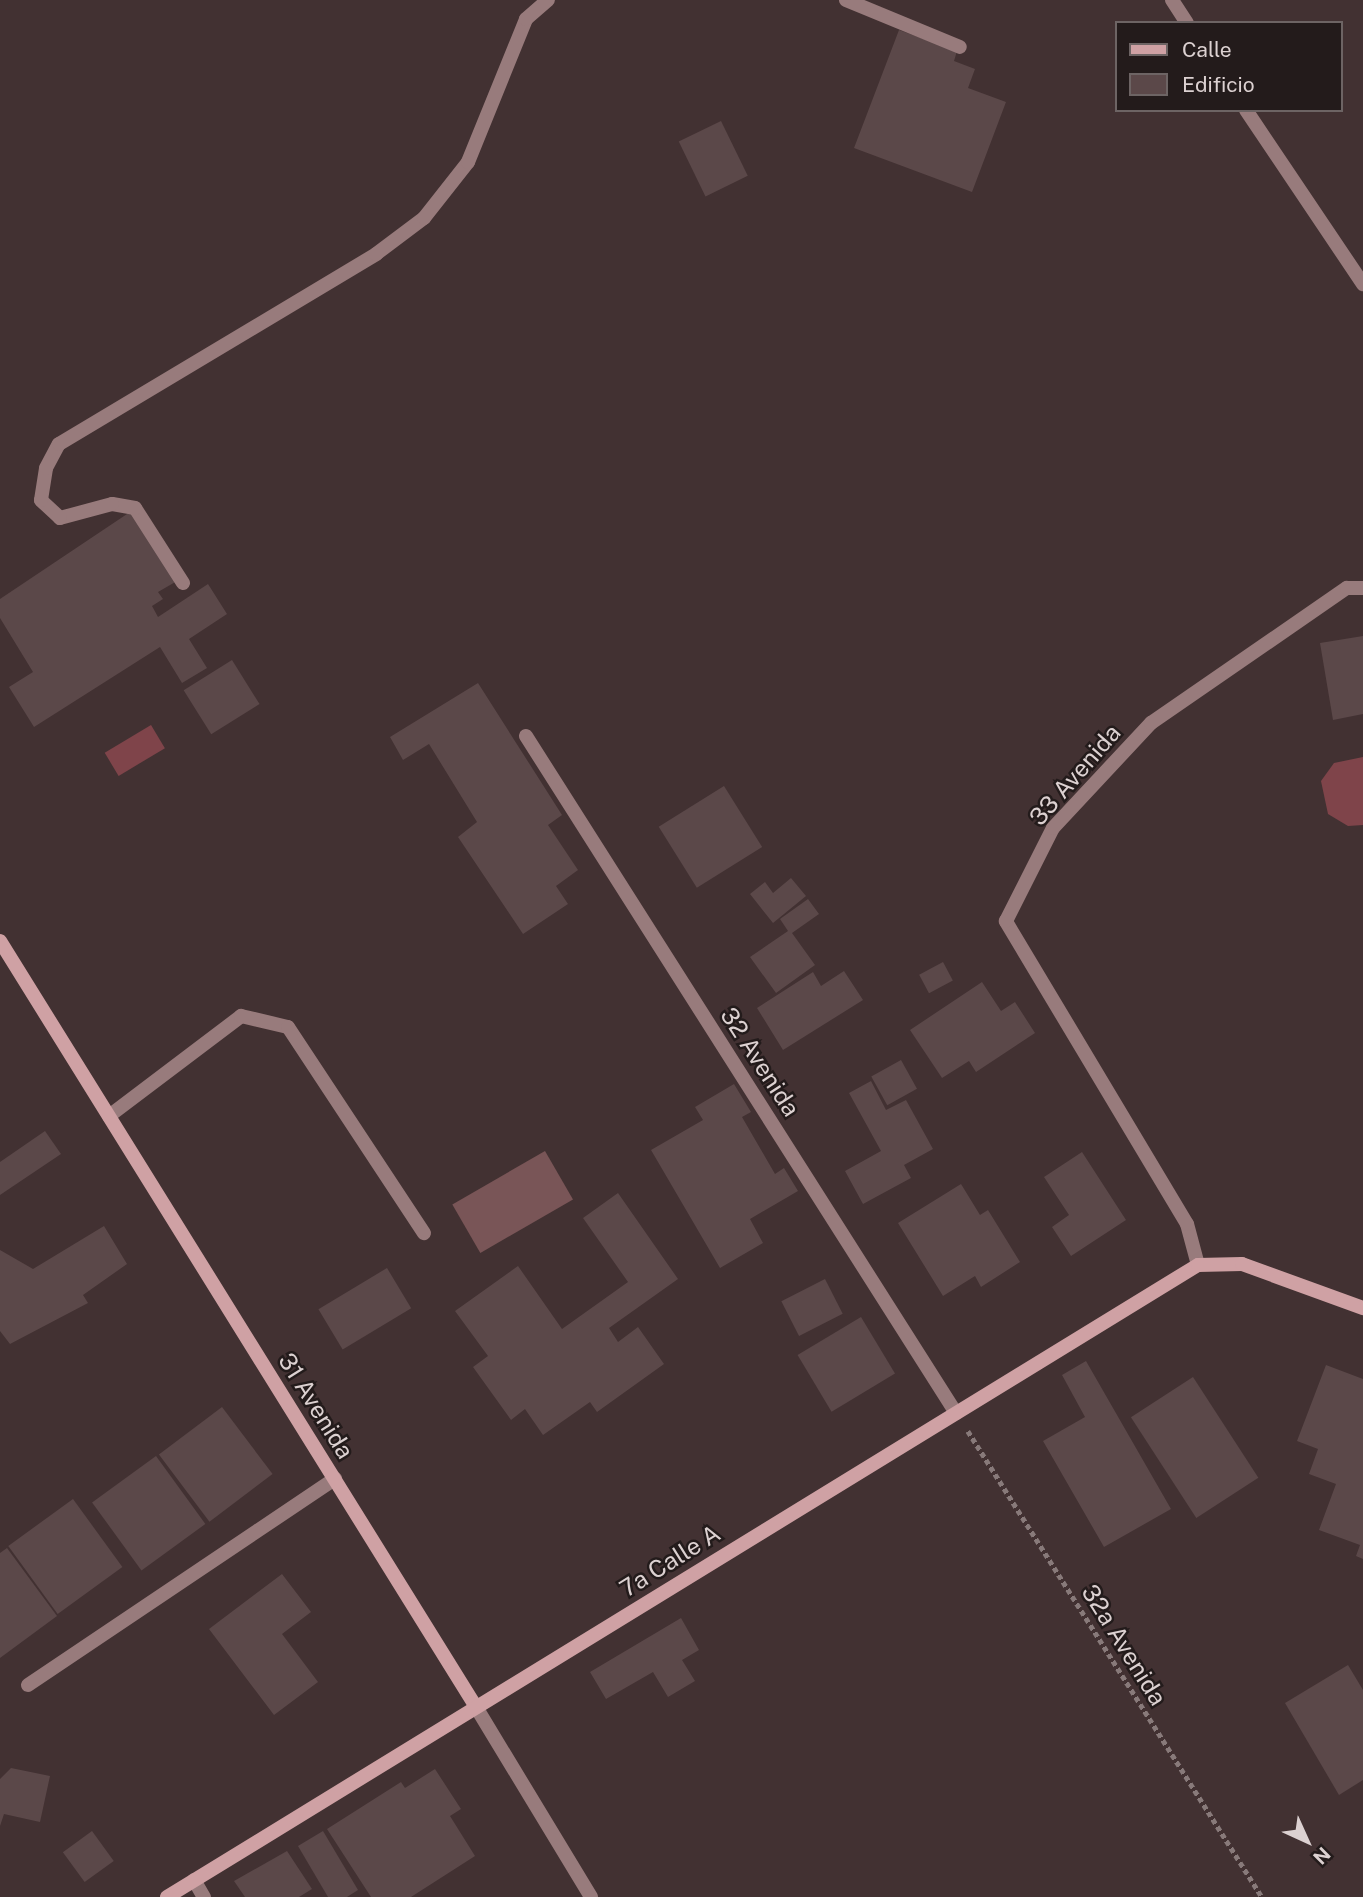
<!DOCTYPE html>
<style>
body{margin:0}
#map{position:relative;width:1363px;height:1897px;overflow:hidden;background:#423132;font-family:"Public Sans",sans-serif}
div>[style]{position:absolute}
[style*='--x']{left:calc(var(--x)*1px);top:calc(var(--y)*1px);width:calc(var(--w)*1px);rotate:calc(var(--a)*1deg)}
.green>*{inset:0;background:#795557;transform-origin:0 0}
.water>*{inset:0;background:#7f444a;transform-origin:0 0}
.building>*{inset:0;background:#5b4849;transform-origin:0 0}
.path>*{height:4.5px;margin-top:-2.25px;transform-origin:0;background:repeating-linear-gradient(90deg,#887a7a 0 5px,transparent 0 8.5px)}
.lane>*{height:14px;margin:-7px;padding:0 7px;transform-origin:7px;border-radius:7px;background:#987b7c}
.street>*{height:14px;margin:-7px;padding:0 7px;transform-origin:7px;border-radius:7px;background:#987b7c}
.secondary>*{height:14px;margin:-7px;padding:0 7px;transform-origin:7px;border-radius:7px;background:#cfa1a4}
span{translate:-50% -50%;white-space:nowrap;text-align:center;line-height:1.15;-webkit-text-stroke:5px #231b1b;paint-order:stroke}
.street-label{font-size:24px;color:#dcd1d1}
.legend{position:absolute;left:1115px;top:21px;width:228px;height:91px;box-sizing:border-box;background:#231b1b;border:2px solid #6d6464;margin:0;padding:9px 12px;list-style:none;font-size:21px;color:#dcd1d1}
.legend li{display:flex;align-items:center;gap:14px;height:35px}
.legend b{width:35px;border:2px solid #6d6464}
.north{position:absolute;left:1272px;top:1806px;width:70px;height:70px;-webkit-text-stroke:5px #231b1b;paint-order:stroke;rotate:135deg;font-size:19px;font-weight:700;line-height:28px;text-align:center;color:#dcd1d1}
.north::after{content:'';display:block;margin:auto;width:24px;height:32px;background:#dcd1d1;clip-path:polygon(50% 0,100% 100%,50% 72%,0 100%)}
</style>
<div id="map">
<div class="green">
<div style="left:545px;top:1151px;width:56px;height:107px;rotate:60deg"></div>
</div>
<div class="water">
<div style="left:151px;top:725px;width:27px;height:54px;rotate:59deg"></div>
<div style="clip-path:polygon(1363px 757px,1363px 825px,1348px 826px,1328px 814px,1321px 781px,1334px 763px)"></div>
</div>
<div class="building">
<div style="clip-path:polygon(899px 30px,957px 51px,954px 61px,975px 69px,968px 88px,1006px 102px,972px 192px,854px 148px)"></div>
<div style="left:721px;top:121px;width:61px;height:47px;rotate:64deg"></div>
<div style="clip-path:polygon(133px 510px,177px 581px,158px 592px,163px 599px,152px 606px,158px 617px,208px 584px,227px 614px,189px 639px,207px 668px,182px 683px,160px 647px,34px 727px,9px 687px,33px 672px,0 618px,0 599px)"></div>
<div style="clip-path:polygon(1363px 636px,1363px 714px,1333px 720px,1320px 643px)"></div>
<div style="left:232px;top:660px;width:52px;height:57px;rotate:58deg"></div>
<div style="clip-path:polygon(478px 683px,562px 815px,548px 825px,578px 870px,556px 886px,568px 904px,523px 934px,458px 837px,477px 822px,429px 744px,403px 760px,390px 737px)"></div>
<div style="left:724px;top:786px;width:72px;height:77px;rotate:58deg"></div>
<div style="clip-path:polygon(791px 878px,806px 896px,773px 923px,750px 894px,765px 882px,773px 893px)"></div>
<div style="clip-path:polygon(808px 899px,819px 914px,792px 933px,815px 965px,776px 993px,750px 957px,788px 931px,780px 919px)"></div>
<div style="left:943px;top:962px;width:21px;height:27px;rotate:62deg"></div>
<div style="clip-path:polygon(844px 971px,863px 1000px,783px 1050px,757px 1008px,813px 972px,821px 986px)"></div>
<div style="clip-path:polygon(982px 982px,1001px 1011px,1015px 1002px,1035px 1033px,976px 1072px,969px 1061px,942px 1078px,910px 1030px)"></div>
<div style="left:901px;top:1060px;width:33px;height:34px;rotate:61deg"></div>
<div style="clip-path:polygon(871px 1081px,886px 1110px,906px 1100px,933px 1149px,904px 1165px,911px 1178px,863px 1204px,845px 1171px,881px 1151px,849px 1093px)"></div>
<div style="clip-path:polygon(734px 1084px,751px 1112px,742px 1117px,775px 1174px,784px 1168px,798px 1191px,750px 1219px,763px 1243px,720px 1268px,651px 1150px,703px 1120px,695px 1107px)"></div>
<div style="clip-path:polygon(45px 1131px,61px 1154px,0 1195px,0 1162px)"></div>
<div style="clip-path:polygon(1082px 1152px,1126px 1220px,1071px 1256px,1052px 1227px,1069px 1215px,1044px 1177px)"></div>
<div style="clip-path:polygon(961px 1184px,980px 1215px,988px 1210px,1020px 1262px,981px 1287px,975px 1276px,943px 1296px,898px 1223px)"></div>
<div style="clip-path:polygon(618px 1193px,678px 1279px,609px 1328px,618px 1342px,638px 1327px,664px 1364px,597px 1412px,590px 1402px,543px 1435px,525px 1409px,511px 1420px,473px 1367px,488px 1356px,455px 1311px,518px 1266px,562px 1329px,628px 1282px,583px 1218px)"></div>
<div style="clip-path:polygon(104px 1226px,127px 1264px,83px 1295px,88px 1303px,10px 1344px,0 1331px,0 1250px,33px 1269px)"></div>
<div style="left:387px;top:1268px;width:47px;height:80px;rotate:59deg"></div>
<div style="left:825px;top:1279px;width:39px;height:49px;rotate:63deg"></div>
<div style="left:861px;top:1317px;width:66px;height:74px;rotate:59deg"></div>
<div style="clip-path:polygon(1086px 1361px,1171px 1509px,1104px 1547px,1043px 1441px,1085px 1417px,1062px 1375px)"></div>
<div style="clip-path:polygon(1326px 1365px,1363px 1379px,1363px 1559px,1356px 1556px,1360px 1545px,1319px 1530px,1336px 1484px,1309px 1474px,1318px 1449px,1297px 1441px)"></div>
<div style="left:1193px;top:1377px;width:120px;height:74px;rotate:57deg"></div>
<div style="left:222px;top:1407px;width:84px;height:79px;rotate:53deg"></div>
<div style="left:156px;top:1456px;width:84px;height:79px;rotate:54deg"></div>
<div style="left:73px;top:1499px;width:84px;height:80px;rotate:54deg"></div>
<div style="clip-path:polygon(7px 1548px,57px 1616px,0 1658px,0 1553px)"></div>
<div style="clip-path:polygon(282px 1574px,311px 1612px,282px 1634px,318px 1682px,274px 1715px,209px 1629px)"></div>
<div style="clip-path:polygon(681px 1618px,699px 1650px,682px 1660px,695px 1681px,668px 1697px,653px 1672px,606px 1699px,590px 1672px)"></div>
<div style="clip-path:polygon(1348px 1665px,1363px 1690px,1363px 1780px,1339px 1795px,1285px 1703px)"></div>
<div style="clip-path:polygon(11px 1768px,50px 1776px,40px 1822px,4px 1814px,0 1826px,0 1779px)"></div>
<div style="clip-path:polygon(435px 1769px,461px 1809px,450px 1816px,475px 1856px,411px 1897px,371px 1897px,327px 1829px,401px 1782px,405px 1788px)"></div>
<div style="left:92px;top:1831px;width:37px;height:36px;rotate:54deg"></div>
<div style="clip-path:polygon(323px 1831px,358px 1890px,347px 1897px,328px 1897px,298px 1846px)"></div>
<div style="clip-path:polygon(287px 1851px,312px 1889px,299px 1897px,245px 1897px,234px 1881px)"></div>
</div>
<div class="path">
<div style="--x:968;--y:1431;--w:551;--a:57.75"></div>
</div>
<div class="lane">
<div style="--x:846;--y:0;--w:123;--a:22.4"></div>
<div style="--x:183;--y:583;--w:89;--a:-122.6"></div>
<div style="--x:135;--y:508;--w:23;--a:-170"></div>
<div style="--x:112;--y:504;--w:54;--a:164.9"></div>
<div style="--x:60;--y:518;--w:26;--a:-137"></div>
<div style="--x:41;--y:500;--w:32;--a:-81"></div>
<div style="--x:46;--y:468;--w:27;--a:-62"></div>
<div style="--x:59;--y:444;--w:370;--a:-30.9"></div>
<div style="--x:376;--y:254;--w:60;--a:-36.9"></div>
<div style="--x:424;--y:218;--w:71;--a:-51.8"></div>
<div style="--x:468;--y:162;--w:154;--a:-67.9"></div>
<div style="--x:526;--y:19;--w:29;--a:-41"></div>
<div style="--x:109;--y:1116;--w:166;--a:-37.1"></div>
<div style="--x:241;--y:1016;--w:48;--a:13.2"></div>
<div style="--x:288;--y:1027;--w:247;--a:56.6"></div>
<div style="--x:1198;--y:1265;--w:42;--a:-105"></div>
<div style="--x:1187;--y:1224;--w:353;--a:-120.9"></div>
<div style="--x:1006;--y:921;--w:104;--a:-63.2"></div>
<div style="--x:1053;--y:828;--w:144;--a:-47"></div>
<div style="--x:1151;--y:723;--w:238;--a:-34.6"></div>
<div style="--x:1347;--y:588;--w:16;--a:0"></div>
<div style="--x:28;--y:1685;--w:370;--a:-33.9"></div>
<div style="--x:194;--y:1880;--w:20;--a:60"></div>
</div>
<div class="street">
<div style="--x:1172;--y:0;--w:27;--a:57"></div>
<div style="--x:1246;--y:110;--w:210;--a:56.1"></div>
<div style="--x:526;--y:736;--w:802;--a:57.58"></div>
<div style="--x:476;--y:1707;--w:222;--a:58.8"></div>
</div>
<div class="secondary">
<div style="--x:0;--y:941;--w:902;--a:58.14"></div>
<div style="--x:167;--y:1897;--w:1209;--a:-31.51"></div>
<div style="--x:1198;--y:1265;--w:44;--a:-1.3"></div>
<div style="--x:1242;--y:1264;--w:129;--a:20"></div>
</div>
<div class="street-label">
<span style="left:1075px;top:775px;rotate:-49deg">33 Avenida</span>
<span style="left:760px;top:1062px;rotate:57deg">32 Avenida</span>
<span style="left:316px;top:1406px;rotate:58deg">31 Avenida</span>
<span style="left:670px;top:1561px;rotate:-32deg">7a Calle A</span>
<span style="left:1124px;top:1645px;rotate:58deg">32a Avenida</span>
</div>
<ul class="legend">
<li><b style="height:9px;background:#cfa1a4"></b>Calle</li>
<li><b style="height:19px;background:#5b4849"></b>Edificio</li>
</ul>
<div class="north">N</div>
</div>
